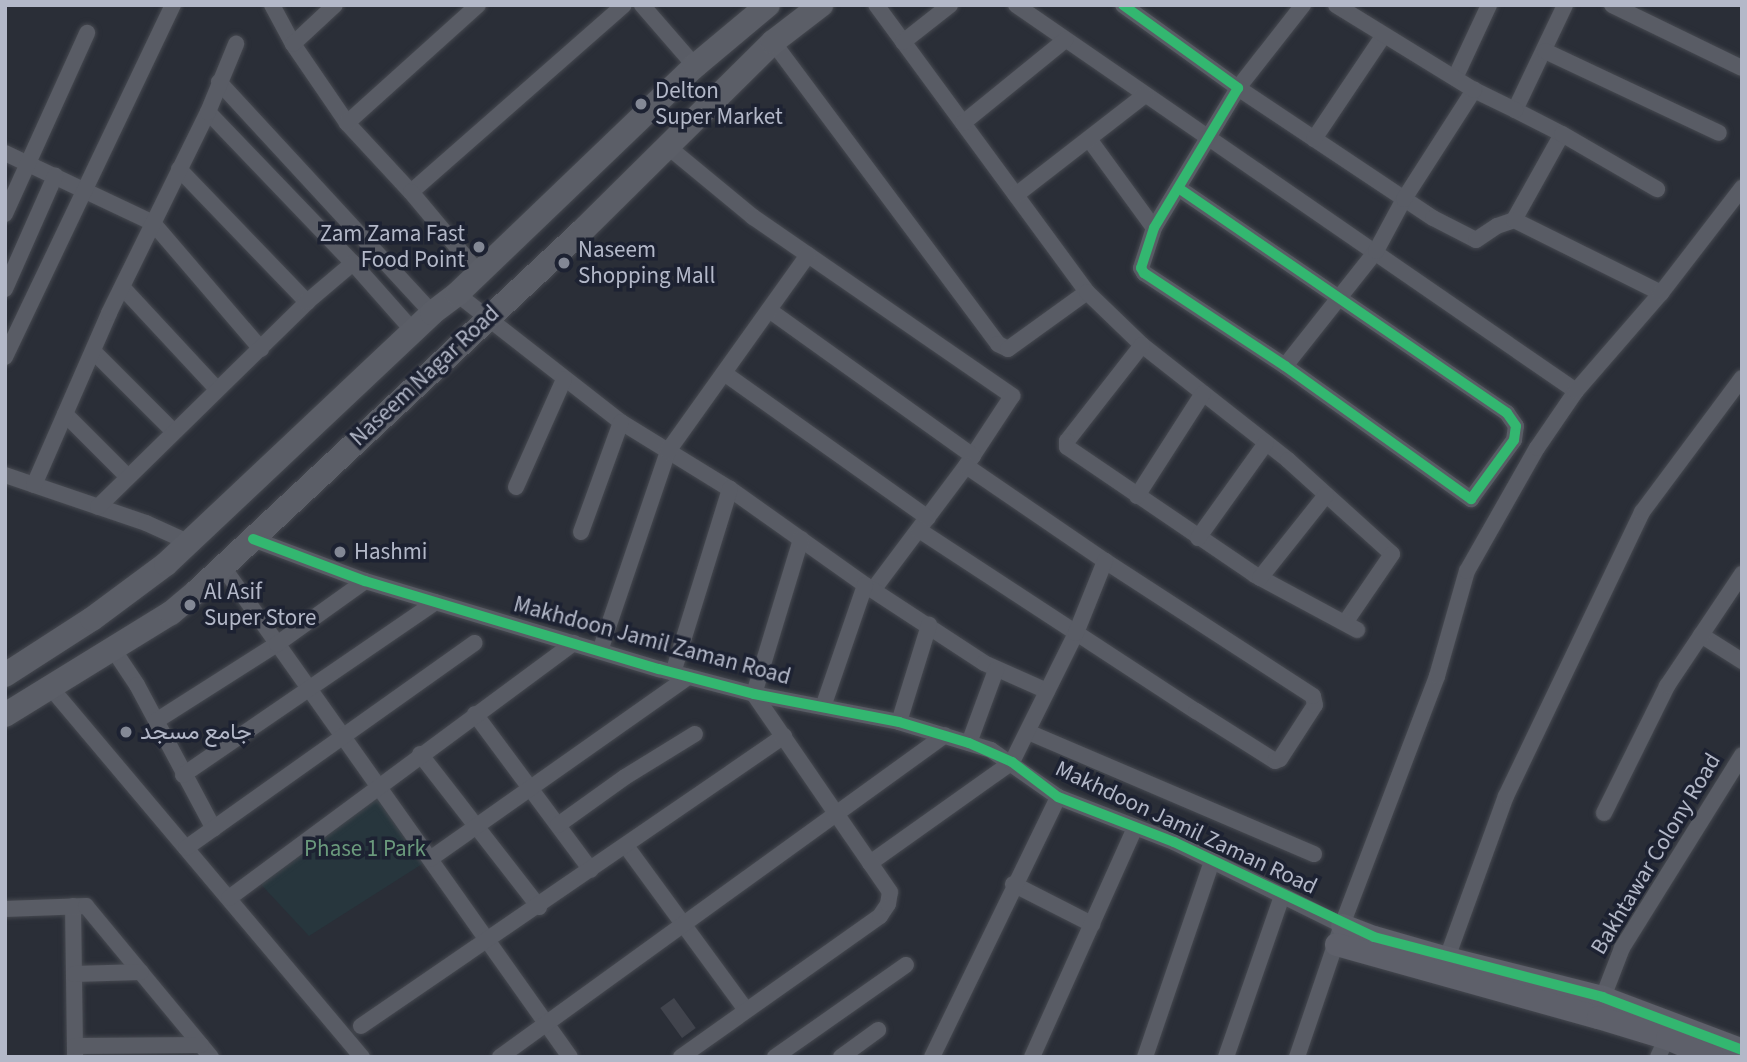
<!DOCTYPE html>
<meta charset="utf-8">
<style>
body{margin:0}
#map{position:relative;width:1747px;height:1062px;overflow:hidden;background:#2a2e37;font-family:"Source Sans 3",Vazirmatn,sans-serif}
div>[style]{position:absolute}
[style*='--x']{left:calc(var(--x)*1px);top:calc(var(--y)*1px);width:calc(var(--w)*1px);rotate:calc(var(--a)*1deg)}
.green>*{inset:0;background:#27363d}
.building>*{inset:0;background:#41444d;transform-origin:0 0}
.roads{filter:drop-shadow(0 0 2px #464950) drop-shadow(0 0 2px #464950)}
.street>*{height:16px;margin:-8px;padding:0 8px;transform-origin:8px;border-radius:8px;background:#595c65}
.secondary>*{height:23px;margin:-11.5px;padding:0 11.5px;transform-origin:11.5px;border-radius:11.5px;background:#5e606a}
.primary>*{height:24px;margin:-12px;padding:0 12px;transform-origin:12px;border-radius:12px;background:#5b5e67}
.cycleway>*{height:10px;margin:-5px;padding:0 5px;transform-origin:5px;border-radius:5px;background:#33b770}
.dots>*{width:19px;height:19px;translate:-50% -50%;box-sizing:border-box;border:4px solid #1d2232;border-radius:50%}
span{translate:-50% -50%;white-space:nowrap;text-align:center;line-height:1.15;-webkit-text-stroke:7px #1d2232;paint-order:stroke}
.poi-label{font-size:23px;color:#b3b8c8}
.left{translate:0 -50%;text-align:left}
.right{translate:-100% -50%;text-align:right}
.street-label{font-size:23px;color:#b3b8c8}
.park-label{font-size:23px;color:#6a997c}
.frame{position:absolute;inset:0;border:7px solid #b3b8c8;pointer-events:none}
</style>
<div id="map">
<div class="green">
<div style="clip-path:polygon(377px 785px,430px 859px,309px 936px,255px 878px)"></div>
</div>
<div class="building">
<div style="left:674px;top:998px;width:37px;height:17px;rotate:54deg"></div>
</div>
<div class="roads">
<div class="street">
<div style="--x:272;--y:5;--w:44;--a:61.7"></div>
<div style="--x:293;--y:44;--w:96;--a:55.6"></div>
<div style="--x:347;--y:123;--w:94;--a:47.2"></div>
<div style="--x:411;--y:192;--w:283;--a:-41.3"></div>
<div style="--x:642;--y:5;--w:81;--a:49"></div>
<div style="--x:1016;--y:5;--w:680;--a:34.58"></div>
<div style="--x:1123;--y:5;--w:142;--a:35.8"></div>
<div style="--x:1238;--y:88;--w:163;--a:121"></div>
<div style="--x:1154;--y:228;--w:42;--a:108"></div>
<div style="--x:1141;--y:268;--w:6;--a:59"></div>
<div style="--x:1144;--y:273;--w:169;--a:33.4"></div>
<div style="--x:1285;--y:366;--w:229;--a:35.6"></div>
<div style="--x:1471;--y:499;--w:73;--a:-53.9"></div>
<div style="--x:1514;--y:440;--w:14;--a:-82"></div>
<div style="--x:1516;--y:426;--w:16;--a:-125"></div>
<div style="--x:1507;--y:413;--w:398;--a:-145.6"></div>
<div style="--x:1303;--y:5;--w:105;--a:128.1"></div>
<div style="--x:1238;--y:88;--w:234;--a:33.7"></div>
<div style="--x:1433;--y:218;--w:48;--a:27.1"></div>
<div style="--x:1476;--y:240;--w:25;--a:-34"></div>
<div style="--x:1497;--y:226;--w:18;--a:-19"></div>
<div style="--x:1514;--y:220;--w:98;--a:-60.8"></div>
<div style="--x:1562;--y:134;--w:53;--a:-152.9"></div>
<div style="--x:1515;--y:110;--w:116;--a:-64.5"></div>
<div style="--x:1612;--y:5;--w:144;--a:25.9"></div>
<div style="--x:773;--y:42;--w:377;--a:53.3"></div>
<div style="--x:998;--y:344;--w:11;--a:27"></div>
<div style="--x:1008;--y:349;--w:97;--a:-35.8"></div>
<div style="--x:1087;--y:292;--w:356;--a:-126.3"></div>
<div style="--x:903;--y:42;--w:60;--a:-38.2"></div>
<div style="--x:293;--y:44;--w:57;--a:-42.9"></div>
<div style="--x:1545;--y:51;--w:192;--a:25.2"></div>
<div style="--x:1455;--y:78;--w:81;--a:-65"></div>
<div style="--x:219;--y:82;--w:314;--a:47.3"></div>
<div style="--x:1474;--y:90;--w:46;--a:26"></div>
<div style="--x:208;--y:112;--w:209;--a:46.2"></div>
<div style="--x:353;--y:263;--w:92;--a:48.5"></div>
<div style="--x:347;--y:123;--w:176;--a:-42"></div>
<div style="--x:963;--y:123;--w:132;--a:-39.1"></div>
<div style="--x:1562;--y:134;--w:110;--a:30.1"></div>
<div style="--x:1089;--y:139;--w:110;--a:53.9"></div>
<div style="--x:1314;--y:139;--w:125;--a:-56.1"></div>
<div style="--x:667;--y:146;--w:112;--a:39.5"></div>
<div style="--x:753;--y:217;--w:315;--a:34.6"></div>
<div style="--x:1012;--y:396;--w:84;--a:123.3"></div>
<div style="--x:966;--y:466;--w:155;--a:126.9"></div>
<div style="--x:5;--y:153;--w:164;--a:25.3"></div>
<div style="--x:153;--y:223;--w:166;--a:49.4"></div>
<div style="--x:179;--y:169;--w:185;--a:46.1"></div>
<div style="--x:411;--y:192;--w:104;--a:50.1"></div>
<div style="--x:1016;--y:195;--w:163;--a:-37.8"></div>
<div style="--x:5;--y:214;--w:199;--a:-65.6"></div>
<div style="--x:1514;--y:220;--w:164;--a:26.4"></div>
<div style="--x:123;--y:288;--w:138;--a:47.1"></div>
<div style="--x:5;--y:289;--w:124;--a:-66.1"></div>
<div style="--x:1087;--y:292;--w:76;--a:43.9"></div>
<div style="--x:1142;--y:345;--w:186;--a:38.2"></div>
<div style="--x:1288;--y:460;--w:140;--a:42.1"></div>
<div style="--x:1392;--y:554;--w:83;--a:124.3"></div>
<div style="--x:457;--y:294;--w:208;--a:38"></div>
<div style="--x:621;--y:422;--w:128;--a:31.6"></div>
<div style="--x:730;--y:489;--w:166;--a:35.4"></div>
<div style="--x:865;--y:585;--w:142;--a:33.2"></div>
<div style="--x:984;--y:663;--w:69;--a:24"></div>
<div style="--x:769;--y:310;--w:251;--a:35.6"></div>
<div style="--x:1142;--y:345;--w:122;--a:128"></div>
<div style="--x:1067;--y:441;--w:6;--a:90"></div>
<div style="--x:1067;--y:447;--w:227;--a:34.2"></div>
<div style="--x:1255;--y:575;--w:116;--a:28.3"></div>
<div style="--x:93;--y:351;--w:113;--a:45"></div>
<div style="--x:5;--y:357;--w:390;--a:-64.5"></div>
<div style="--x:1285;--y:366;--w:147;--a:-51.6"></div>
<div style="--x:1376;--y:251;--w:59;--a:-61.7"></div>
<div style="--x:1404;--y:199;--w:130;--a:-57.3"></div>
<div style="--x:1474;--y:90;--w:162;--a:-148.4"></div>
<div style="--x:724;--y:373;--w:250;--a:35.4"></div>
<div style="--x:65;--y:414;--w:88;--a:45"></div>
<div style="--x:5;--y:475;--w:149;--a:18.8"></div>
<div style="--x:146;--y:523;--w:46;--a:24.3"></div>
<div style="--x:34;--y:485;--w:188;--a:-66.4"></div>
<div style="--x:109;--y:313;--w:224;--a:-63.8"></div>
<div style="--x:208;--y:112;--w:74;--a:-67.6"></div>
<div style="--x:516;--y:487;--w:118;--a:-66"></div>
<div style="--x:1137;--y:496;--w:122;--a:-57.3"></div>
<div style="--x:98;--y:507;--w:293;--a:-44.4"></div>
<div style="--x:307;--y:302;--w:60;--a:-40.3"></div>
<div style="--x:919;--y:530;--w:331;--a:33.2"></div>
<div style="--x:1196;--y:711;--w:93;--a:32.3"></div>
<div style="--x:1275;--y:761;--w:5;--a:-22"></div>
<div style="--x:1280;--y:759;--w:64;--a:-57.1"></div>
<div style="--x:1315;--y:705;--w:9;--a:-103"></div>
<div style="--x:1313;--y:696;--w:248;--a:-147"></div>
<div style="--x:1105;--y:561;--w:168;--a:-145.6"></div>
<div style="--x:581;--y:532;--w:117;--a:-70"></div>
<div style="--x:1198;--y:538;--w:117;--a:-54.4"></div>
<div style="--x:253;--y:539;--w:120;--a:20.6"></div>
<div style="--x:365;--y:581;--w:307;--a:16.7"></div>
<div style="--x:659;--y:669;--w:98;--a:14.7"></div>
<div style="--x:754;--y:694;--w:148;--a:10.9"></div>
<div style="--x:899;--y:722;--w:96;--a:16.9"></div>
<div style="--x:991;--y:750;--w:82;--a:35"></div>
<div style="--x:1058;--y:797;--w:124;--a:21.2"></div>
<div style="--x:1174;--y:842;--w:187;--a:26.3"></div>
<div style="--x:223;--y:567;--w:600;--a:54.7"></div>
<div style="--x:1260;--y:578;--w:106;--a:-51.5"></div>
<div style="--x:1701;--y:635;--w:49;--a:32.4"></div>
<div style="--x:113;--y:649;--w:43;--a:56.3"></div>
<div style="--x:137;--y:685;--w:163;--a:61.9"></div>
<div style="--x:600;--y:651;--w:211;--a:-71.2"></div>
<div style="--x:668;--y:451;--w:241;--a:-54.5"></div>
<div style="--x:673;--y:673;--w:193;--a:-72.8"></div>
<div style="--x:51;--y:688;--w:483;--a:49.9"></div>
<div style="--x:823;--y:707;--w:129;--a:-71"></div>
<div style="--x:475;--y:714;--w:194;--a:53.4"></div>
<div style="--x:156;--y:721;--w:143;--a:-32.5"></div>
<div style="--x:277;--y:644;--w:108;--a:-35.6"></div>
<div style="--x:899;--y:722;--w:102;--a:-72.8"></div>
<div style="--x:1028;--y:732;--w:311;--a:23.1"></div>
<div style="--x:969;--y:743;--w:78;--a:-69.7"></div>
<div style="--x:420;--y:754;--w:194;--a:52.1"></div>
<div style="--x:183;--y:775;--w:306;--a:-34.4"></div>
<div style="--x:1604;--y:813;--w:142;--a:-63.6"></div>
<div style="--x:1667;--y:686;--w:135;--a:-56.2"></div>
<div style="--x:558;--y:825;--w:82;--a:-35.6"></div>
<div style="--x:625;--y:777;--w:82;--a:-31.6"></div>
<div style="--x:626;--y:846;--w:203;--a:53.8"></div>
<div style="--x:186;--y:848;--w:354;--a:-35.4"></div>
<div style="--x:430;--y:859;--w:316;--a:-35.2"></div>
<div style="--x:870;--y:863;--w:174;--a:-35.4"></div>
<div style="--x:1012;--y:762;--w:144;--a:-63.6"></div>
<div style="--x:1076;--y:633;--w:78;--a:-68.1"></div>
<div style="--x:1013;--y:884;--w:89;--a:26.9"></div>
<div style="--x:229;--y:898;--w:429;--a:-36.5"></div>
<div style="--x:73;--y:906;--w:151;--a:89.2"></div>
<div style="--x:5;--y:909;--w:81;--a:-2.1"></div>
<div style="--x:86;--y:906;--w:196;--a:50.4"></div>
<div style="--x:1447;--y:958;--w:172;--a:-70"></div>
<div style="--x:1506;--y:796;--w:315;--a:-64.4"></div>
<div style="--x:1642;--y:512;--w:167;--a:-53.3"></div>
<div style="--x:74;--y:974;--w:67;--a:-1.7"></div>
<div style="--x:1600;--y:1005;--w:61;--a:-68.9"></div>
<div style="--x:1622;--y:948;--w:227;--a:-58.1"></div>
<div style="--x:361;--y:1026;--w:513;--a:-34.43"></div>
<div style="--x:75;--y:1046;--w:126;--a:-0.5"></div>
<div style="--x:500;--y:1057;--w:549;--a:-35.89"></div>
<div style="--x:681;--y:1057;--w:244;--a:-35.3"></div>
<div style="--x:880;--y:916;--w:14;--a:-56"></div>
<div style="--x:888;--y:904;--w:12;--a:-81"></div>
<div style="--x:890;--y:892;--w:240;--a:-124.5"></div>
<div style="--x:754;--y:694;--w:162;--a:-73.1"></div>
<div style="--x:775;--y:1057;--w:160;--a:-35.1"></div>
<div style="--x:841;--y:1057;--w:46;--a:-36.1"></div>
<div style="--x:932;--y:1057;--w:289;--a:-64.1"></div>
<div style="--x:1032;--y:1057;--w:251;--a:-65.8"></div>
<div style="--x:1145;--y:1057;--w:207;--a:-71.1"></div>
<div style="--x:1226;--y:1057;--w:170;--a:-70.8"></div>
<div style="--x:1297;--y:1057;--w:139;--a:-71.2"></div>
<div style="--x:1342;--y:925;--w:267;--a:-69.1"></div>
<div style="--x:1437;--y:676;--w:109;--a:-74.1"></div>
<div style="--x:1467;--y:571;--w:142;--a:-60.4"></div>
<div style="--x:1537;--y:448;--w:69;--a:-55.6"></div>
<div style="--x:1576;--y:391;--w:130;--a:-49.1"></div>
<div style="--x:1661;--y:293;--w:133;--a:-52.4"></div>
<div style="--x:1658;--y:1057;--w:29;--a:-65"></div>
</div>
<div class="secondary">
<div style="--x:1342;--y:925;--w:34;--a:21"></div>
<div style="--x:1374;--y:937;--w:76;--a:16"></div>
<div style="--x:1447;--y:958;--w:160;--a:14.1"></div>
<div style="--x:1602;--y:997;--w:150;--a:20.7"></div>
<div style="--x:1336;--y:944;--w:272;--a:15.6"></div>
<div style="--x:1598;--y:1017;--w:72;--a:16.9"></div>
<div style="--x:1667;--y:1038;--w:49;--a:22.9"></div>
</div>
<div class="primary">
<div style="--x:5;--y:675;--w:103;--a:-32.8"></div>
<div style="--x:92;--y:619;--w:92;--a:-36.6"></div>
<div style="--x:166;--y:564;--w:366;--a:-43.3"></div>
<div style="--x:432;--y:313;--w:31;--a:-37"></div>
<div style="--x:457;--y:294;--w:330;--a:-43.8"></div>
<div style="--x:695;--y:66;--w:95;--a:-39.9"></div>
<div style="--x:5;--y:715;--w:195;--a:-31.6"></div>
<div style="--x:171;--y:613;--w:34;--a:-40"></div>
<div style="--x:197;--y:591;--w:527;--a:-43.08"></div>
<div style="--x:582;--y:231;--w:269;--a:-44.7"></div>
<div style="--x:773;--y:42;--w:61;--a:-37.6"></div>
</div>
</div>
<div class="cycleway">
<div style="--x:1123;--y:5;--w:142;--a:35.8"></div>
<div style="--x:1238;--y:88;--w:163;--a:121"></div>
<div style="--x:1154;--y:228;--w:42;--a:108"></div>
<div style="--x:1141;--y:268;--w:6;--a:59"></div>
<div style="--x:1144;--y:273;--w:169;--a:33.4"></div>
<div style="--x:1285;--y:366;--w:229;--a:35.6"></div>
<div style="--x:1471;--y:499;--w:73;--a:-53.9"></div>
<div style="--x:1514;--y:440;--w:14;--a:-82"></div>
<div style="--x:1516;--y:426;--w:16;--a:-125"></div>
<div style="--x:1507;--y:413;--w:398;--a:-145.6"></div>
<div style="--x:253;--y:539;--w:120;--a:20.6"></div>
<div style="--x:365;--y:581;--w:307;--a:16.7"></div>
<div style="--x:659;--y:669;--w:98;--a:14.7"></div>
<div style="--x:754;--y:694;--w:148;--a:10.9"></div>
<div style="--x:899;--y:722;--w:73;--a:16.7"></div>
<div style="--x:969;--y:743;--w:47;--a:23.8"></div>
<div style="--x:1012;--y:762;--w:58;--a:37.3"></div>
<div style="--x:1058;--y:797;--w:124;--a:21.2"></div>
<div style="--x:1174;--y:842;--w:221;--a:25.4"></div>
<div style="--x:1374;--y:937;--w:236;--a:14.7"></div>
<div style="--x:1602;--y:997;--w:150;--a:20.7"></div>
</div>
<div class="dots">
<div style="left:641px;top:104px;background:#838895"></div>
<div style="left:479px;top:247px;background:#838895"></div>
<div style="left:564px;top:263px;background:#838895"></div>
<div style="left:340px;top:552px;background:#838895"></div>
<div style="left:190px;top:605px;background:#838895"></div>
<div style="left:126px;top:732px;background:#838895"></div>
</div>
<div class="poi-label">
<span class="left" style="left:655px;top:104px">Delton<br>Super Market</span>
<span class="right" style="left:465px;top:247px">Zam Zama Fast<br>Food Point</span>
<span class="left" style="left:578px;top:263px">Naseem<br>Shopping Mall</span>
<span class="left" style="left:354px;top:552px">Hashmi</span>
<span class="left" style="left:204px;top:605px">Al Asif<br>Super Store</span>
<span class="left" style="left:140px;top:732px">جامع مسجد</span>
</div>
<div class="street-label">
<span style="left:425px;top:376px;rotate:-43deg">Naseem Nagar Road</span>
<span style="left:652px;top:641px;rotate:15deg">Makhdoon Jamil Zaman Road</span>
<span style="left:1186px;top:828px;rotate:25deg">Makhdoon Jamil Zaman Road</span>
<span style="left:1656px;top:854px;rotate:-59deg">Bakhtawar Colony Road</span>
</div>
<div class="park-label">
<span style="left:365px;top:849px">Phase 1 Park</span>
</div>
<div class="frame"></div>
</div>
